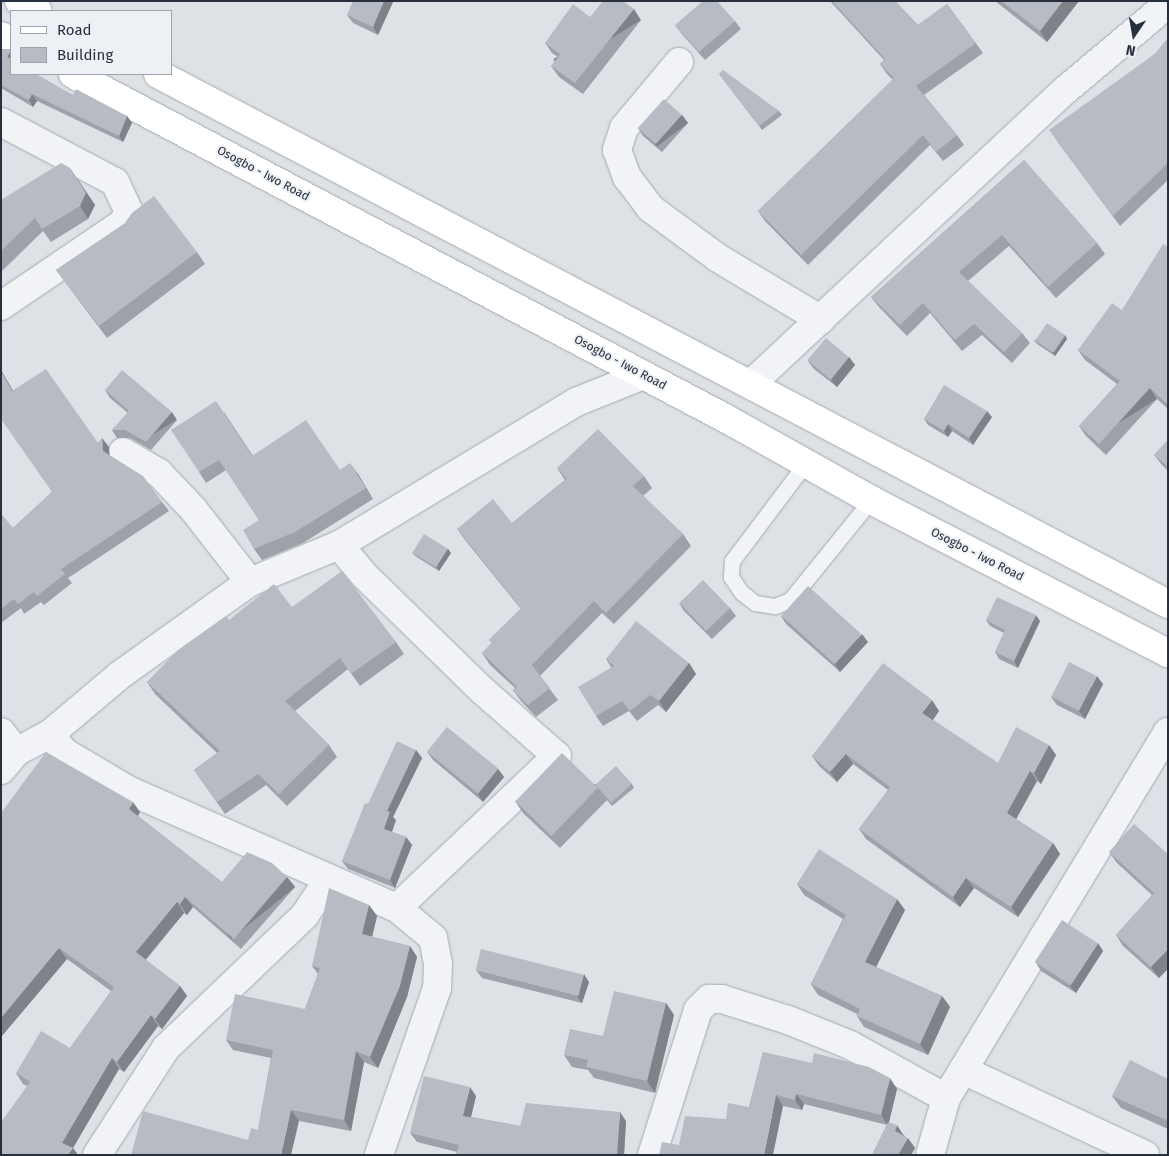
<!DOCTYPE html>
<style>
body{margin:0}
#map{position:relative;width:1169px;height:1156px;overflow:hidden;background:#dee2e7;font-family:"Fira Sans",sans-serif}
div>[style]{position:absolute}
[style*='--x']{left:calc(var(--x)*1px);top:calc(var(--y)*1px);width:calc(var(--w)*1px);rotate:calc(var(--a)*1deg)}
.roads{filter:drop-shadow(0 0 1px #a4a9b1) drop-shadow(0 0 1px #a4a9b1)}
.lane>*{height:15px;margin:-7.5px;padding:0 7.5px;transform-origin:7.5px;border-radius:7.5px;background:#f1f3f6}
.street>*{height:28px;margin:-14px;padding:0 14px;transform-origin:14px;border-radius:14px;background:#f1f3f6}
.primary>*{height:28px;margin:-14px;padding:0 14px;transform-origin:14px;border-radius:14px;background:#fff}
.wall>*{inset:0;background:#9da1a9}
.shaded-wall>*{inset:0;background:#7f8389;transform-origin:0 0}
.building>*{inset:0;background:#b6bbc4;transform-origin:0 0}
span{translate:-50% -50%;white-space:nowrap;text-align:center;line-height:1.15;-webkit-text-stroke:4px #edf1f5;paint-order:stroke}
.street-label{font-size:12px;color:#28303d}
.frame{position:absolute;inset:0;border:2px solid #28303d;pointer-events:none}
.legend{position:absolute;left:10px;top:10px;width:162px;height:65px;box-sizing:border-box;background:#edf1f5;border:1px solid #9ea4ab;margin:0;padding:6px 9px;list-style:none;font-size:15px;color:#28303d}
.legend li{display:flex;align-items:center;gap:10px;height:25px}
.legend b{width:25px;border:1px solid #9ea4ab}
.north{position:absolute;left:1109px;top:10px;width:50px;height:50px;-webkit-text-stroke:4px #edf1f5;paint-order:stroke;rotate:192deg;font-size:14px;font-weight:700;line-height:20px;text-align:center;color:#28303d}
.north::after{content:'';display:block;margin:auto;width:18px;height:22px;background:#28303d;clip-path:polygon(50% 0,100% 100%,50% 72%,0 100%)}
</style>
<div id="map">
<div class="roads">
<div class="lane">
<div style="--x:805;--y:464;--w:121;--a:127"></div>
<div style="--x:732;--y:561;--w:16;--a:94"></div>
<div style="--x:731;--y:577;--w:18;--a:56"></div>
<div style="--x:741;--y:592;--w:18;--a:38"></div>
<div style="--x:755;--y:603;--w:20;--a:9"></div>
<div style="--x:775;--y:606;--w:16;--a:-22"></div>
<div style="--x:790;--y:600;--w:129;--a:-51"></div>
</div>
<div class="street">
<div style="--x:679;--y:62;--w:86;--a:129.8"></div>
<div style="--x:624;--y:128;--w:23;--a:108"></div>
<div style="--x:617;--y:150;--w:29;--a:70"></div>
<div style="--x:627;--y:177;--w:39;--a:53"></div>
<div style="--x:650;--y:208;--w:84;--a:36.3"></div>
<div style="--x:718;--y:258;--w:120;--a:31"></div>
<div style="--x:1;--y:122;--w:129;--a:27.8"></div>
<div style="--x:115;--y:182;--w:33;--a:65"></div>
<div style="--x:129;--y:212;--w:13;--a:119"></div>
<div style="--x:123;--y:223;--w:148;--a:145.8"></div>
<div style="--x:751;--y:384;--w:427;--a:-43.1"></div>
<div style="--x:1063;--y:92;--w:137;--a:-40"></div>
<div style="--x:123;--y:452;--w:42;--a:30.3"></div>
<div style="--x:159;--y:473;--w:50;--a:46.6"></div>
<div style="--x:193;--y:509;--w:93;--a:52"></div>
<div style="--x:339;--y:545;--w:40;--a:50"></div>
<div style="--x:365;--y:576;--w:165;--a:44.3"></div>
<div style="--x:483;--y:691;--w:98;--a:41.3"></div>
<div style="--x:557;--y:756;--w:221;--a:136.5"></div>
<div style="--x:1;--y:732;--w:25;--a:53"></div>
<div style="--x:50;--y:734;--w:23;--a:52"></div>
<div style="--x:64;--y:752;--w:77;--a:30.6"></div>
<div style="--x:130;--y:791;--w:292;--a:23.7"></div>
<div style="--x:397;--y:908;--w:47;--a:39.8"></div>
<div style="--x:433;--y:938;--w:25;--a:79"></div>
<div style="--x:438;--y:963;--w:25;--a:92"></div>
<div style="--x:437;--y:988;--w:177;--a:109.2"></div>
<div style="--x:1;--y:770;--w:23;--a:-50"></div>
<div style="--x:16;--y:752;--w:38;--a:-28"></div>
<div style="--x:50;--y:734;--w:92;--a:-40.1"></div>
<div style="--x:120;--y:675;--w:160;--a:-35.6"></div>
<div style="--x:250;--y:582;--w:96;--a:-22.6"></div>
<div style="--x:339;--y:545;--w:277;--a:-31.1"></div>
<div style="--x:576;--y:402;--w:72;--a:-21.9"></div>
<div style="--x:963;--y:1070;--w:201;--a:25"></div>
<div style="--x:97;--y:1155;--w:127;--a:-57.2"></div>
<div style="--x:166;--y:1048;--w:192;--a:-43.7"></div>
<div style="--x:305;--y:915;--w:42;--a:-56.7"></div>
<div style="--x:652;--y:1155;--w:152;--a:-72.4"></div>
<div style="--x:698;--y:1010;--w:16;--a:-45"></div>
<div style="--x:709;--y:999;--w:13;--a:0"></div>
<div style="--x:722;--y:999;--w:69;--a:17.7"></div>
<div style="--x:788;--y:1020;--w:67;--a:22"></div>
<div style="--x:850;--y:1045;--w:110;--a:28.9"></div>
<div style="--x:930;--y:1155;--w:59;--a:-74.3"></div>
<div style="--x:946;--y:1098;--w:428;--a:-58.8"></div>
</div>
<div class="primary">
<div style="--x:19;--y:1;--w:21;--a:28"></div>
<div style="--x:1;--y:36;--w:11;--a:27"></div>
<div style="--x:73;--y:74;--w:737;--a:27.82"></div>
<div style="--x:725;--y:418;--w:167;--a:29.3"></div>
<div style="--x:871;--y:500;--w:334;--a:27.3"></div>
<div style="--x:158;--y:74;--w:1141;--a:27.69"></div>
</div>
</div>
<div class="wall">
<div style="clip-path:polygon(830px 1px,895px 1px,918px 25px,947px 4px,983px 53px,924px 95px,957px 135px,964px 145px,943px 161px,930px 145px,808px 265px,765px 221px,758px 211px,893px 80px,887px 74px,880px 64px,884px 60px)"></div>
<div style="clip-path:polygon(995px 1px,1079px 1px,1047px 42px)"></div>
<div style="clip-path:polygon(393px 2px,378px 35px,353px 23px,347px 15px)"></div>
<div style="clip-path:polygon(590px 17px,641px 20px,583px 94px,559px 77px,551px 66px,558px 57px,552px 53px,545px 43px)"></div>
<div style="clip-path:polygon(735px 21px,741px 29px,705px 60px,681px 33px,675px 25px)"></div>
<div style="clip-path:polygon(1168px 38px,1168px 180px,1120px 226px,1057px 141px,1156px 53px)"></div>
<div style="clip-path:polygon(1px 49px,11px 74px,73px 95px,127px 116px,132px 123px,123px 142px,37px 101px,33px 107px,1px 88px)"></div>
<div style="clip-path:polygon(719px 74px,779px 111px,782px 115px,762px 130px)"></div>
<div style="clip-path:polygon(682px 115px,688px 123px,662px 152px,643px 136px,638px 128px)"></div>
<div style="clip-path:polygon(1024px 160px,1097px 243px,1105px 254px,1056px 298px,1009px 246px,968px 281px,1022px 333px,1030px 343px,1012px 363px,982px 335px,962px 351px,930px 313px,907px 336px,879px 307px,871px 297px)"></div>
<div style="clip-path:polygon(79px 181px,95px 205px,88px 219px,51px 242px,43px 231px,1px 272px,1px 200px)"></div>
<div style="clip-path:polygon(124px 224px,197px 252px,205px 264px,107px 338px,56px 270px)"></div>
<div style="clip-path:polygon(1168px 247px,1168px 409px,1157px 399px,1106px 455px,1086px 436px,1079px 426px,1117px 384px,1085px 360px,1078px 350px,1122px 310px)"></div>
<div style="clip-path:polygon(1065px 335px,1067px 339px,1055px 356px,1037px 344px,1034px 340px)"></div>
<div style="clip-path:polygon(849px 357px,855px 365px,837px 387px,814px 369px,808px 361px)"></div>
<div style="clip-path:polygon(105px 390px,177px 420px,151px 450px,130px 438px,117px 438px,112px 430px,128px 413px,110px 398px)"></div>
<div style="clip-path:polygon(13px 391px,98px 443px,109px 447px,109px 455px,162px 502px,169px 511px,68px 578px,72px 583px,44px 605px,41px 602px,24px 614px,21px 608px,1px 623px,1px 514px,13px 528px,52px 492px)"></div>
<div style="clip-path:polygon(224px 412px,253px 456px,340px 470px,358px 474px,373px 499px,303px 543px,262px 560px,254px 549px,259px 520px,226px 470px,206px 483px,199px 472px)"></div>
<div style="clip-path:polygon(992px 417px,973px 445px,952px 431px,948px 437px,928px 425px,924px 419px)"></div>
<div style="clip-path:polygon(1168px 440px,1168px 471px,1162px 465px,1154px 455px)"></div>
<div style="clip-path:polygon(557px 468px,644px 476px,652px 488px,643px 496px,683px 534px,691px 546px,614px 624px,602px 613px,540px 676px,558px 700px,536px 717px,521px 701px,513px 690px,515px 688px,490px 665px,482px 653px,492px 643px,489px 640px,521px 609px,465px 540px,457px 529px,512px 523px,565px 480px)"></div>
<div style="clip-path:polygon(448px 549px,451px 553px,439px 571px,415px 556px,412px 552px)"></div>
<div style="clip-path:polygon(679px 603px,730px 608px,736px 616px,712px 639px,684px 611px)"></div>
<div style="clip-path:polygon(292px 607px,396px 642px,404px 654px,360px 686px,348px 669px,295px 711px,329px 745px,337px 757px,287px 806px,266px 785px,225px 814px,194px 770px,217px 753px,155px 694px,147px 682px,229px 620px)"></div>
<div style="clip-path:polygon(781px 616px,868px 642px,840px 672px,786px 624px)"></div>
<div style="clip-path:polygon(986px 620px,1040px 621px,1018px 668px,999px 659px,995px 652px,1004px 633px,990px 626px)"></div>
<div style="clip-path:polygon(606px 659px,689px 663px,696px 674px,666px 712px,658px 705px,637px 721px,629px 711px,603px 726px,596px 716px,611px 667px)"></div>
<div style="clip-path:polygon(1103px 684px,1085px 719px,1057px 705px,1051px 697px)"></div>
<div style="clip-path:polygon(939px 711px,933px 720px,998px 763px,1049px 745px,1056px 755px,1041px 784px,1037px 781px,1016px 819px,1053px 843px,1060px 854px,1018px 917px,974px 888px,960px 907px,866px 839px,859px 829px,888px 790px,853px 764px,837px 782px,819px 766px,812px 756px)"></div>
<div style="clip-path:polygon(416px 750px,422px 758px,393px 817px,396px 820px,392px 832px,406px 837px,412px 845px,395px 888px,348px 869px,342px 861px,368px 804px)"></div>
<div style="clip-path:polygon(427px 752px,498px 769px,504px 777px,483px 802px,433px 760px)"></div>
<div style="clip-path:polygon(594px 784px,632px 784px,634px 788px,612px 806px,606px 799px,607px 800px,560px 848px,523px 813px,515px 801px)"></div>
<div style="clip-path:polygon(140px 812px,138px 816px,222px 882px,287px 877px,295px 887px,241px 949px,193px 907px,187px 915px,184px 913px,146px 960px,180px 986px,187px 996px,162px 1029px,158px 1026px,124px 1072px,119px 1069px,73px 1148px,78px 1155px,1px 1155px,27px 1086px,23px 1084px,16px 1073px,70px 1048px,111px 991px,67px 959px,1px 1037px,1px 813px)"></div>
<div style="clip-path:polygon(1109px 852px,1168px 854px,1159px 978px,1123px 946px,1116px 935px,1152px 895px,1117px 863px)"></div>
<div style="clip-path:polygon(797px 884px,905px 910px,876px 967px,942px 996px,950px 1007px,928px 1055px,864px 1027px,857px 1016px,857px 1014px,818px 995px,811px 984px,843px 919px,804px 895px)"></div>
<div style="clip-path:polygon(369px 905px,377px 916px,372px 937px,410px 946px,417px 957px,407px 997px,378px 1068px,364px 1062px,351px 1131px,299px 1121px,248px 1140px,258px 1130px,271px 1058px,233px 1050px,226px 1040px,305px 1009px,318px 974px,312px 966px)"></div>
<div style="clip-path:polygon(1103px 951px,1076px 993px,1041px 971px,1036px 963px)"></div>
<div style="clip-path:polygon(476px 970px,589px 982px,582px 1003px,482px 978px)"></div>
<div style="clip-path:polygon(666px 1003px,674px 1015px,655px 1093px,594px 1078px,588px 1070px,572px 1067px,564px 1055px,603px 1036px)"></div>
<div style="clip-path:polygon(763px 1052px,897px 1089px,889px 1122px,904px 1135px,915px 1148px,911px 1155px,872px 1155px,887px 1125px,804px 1104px,802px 1110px,783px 1106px,679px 1145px,726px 1119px,749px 1107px)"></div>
<div style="clip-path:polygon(1168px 1079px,1168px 1129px,1121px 1108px,1112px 1096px)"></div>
<div style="clip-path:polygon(476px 1096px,471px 1117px,520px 1126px,626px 1121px,624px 1155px,456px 1155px,457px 1152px,417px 1142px,410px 1133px)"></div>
</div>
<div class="shaded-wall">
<div style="clip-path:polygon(384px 1px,393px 2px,378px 35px,373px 27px)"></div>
<div style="clip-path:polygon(1063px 1px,1079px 1px,1047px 42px,1040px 31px)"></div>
<div style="left:634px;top:9px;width:13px;height:95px;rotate:58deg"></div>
<div style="clip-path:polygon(11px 49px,11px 63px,7px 57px)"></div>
<div style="clip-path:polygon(32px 94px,37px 101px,33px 107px,29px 100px)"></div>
<div style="left:682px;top:115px;width:10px;height:39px;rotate:53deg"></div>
<div style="clip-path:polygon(127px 116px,132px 123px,123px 142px,119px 136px)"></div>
<div style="clip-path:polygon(70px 168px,95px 205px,88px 219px,80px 206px)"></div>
<div style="clip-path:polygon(1065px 335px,1067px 339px,1055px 356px,1052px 352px)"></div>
<div style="clip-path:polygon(849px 357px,855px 365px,837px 387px,831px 380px)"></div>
<div style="clip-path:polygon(1px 370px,19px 401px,12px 391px,1px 372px)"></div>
<div style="left:1150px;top:388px;width:13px;height:76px;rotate:58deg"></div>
<div style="clip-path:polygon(987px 411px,992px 417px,973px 445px,969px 438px)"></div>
<div style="left:172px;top:412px;width:9px;height:40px;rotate:58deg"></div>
<div style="clip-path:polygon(948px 424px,952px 431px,948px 437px,944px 431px)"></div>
<div style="clip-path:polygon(102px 438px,109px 447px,110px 460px,103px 451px)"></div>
<div style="clip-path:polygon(350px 463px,358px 474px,373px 499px,366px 488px)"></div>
<div style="clip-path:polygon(448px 549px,451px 553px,439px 571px,436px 567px)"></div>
<div style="clip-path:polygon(1036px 615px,1040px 621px,1018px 668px,1014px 661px)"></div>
<div style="clip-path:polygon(862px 634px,868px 642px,840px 672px,835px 664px)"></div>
<div style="clip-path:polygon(689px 663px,696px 674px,666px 712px,659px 701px)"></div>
<div style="clip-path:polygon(1097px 676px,1103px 684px,1085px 719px,1079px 711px)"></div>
<div style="clip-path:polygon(932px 700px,939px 711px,930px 724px,922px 713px)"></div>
<div style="clip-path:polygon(1049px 745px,1056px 755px,1041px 784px,1034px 773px)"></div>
<div style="clip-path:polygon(416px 750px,422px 758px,393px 817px,396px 820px,390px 837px,384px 829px,387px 811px)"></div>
<div style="clip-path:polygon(846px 754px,853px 764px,837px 782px,830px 772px)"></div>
<div style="clip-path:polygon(498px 769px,504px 777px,483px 802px,478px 794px)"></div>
<div style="clip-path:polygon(1030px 771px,1037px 781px,1014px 823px,1007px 813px)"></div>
<div style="clip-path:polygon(133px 802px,140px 812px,136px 819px,129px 809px)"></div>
<div style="clip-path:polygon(406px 837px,412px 845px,395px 888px,390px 880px)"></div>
<div style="clip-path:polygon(1053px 843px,1060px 854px,1018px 917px,1011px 907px)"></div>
<div style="left:287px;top:877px;width:13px;height:82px;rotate:51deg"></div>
<div style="clip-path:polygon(966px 878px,974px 888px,960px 907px,953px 897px)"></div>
<div style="clip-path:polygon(185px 897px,193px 907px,187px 915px,180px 904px)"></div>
<div style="clip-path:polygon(897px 899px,905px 910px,873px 973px,865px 962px)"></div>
<div style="clip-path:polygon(177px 902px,184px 913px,143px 962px,136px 952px)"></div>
<div style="clip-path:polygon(369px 905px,377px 916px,370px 945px,362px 934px)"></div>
<div style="clip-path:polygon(1098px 943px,1103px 951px,1076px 993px,1070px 986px)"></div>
<div style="clip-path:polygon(410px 946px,417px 957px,407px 997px,378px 1068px,370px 1057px)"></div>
<div style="clip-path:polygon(59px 948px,67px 959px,1px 1037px,1px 1018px)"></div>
<div style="clip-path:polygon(1168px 949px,1168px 969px,1159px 978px,1151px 967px)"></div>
<div style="clip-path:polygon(584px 974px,589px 982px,582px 1003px,576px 995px)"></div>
<div style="clip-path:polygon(180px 986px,187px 996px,162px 1029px,155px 1019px)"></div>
<div style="clip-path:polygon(942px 996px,950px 1007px,928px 1055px,920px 1044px)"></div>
<div style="clip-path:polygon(666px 1003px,674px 1015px,655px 1093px,647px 1081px)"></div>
<div style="clip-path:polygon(151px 1015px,158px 1026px,124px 1072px,117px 1062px)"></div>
<div style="clip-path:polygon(356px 1051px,364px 1062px,351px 1131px,344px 1120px)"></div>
<div style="clip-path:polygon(112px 1058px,119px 1069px,73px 1148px,78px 1155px,68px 1155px,62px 1143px)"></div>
<div style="clip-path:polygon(890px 1078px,897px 1089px,888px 1126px,881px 1115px)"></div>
<div style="clip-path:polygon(470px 1087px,476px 1096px,469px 1125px,463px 1116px)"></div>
<div style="clip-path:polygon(796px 1094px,804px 1104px,802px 1110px,795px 1100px)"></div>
<div style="clip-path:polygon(776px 1095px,783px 1106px,773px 1155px,764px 1155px)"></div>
<div style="clip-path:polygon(291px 1110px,299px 1121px,291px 1155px,281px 1155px)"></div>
<div style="clip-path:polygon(620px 1112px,626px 1121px,624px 1155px,617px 1155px)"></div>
<div style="clip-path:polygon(897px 1125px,904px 1136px,895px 1131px)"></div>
<div style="clip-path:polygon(908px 1138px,915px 1148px,911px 1155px,898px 1155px)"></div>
</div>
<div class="building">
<div style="clip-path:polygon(353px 1px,384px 1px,373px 27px,347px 15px)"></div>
<div style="clip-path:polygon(603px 1px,623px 1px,634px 9px,575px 83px,551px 66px,560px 54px,545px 43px,573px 4px,590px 17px)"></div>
<div style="clip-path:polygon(703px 1px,717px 1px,735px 21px,699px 52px,675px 25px)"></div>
<div style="clip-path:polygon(832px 1px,895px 1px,918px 25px,947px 4px,976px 43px,916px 86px,957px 135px,936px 152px,923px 135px,801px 255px,758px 211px,894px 78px,880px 64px,885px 59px)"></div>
<div style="clip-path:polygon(1001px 1px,1063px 1px,1040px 31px)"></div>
<div style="clip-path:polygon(1168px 38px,1168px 163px,1113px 216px,1049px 130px,1156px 53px)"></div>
<div style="clip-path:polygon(1px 49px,11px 49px,7px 57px,11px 59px,11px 74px,36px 74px,73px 95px,76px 89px,127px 116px,119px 136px,32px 94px,29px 100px,1px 85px)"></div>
<div style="clip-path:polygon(723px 70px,779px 111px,759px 126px,719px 74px)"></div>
<div style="left:664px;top:99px;width:24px;height:39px;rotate:42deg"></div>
<div style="clip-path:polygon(1024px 160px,1097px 243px,1048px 287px,1002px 235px,959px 272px,1022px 333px,1004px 352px,974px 324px,955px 340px,923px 303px,900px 325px,871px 297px)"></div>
<div style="clip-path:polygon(61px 163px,70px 168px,86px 193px,80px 206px,42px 229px,35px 218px,1px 251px,1px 200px)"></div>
<div style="clip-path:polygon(154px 196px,197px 252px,99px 326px,56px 270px,124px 224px,132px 213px)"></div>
<div style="clip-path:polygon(1163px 244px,1168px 247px,1168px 405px,1150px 388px,1099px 444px,1079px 426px,1120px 381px,1078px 350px,1112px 303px,1122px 310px)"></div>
<div style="left:1047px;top:323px;width:22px;height:21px;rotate:34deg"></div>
<div style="left:826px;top:338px;width:30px;height:29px;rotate:40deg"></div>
<div style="clip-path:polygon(46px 369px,98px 443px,102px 438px,103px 451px,143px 476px,162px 502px,61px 569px,65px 574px,37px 596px,34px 592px,18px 604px,14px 599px,1px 609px,1px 514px,13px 528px,52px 492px,1px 419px,1px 372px,12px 391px)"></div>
<div style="clip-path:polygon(122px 370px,172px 412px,146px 442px,125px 430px,112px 430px,129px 411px,105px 390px)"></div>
<div style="clip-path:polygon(944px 385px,987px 411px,969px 438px,948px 424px,944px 431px,924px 419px)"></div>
<div style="clip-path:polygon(216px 401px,252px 456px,306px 420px,340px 470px,350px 463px,366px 488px,295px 532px,254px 549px,243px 530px,259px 520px,219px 460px,199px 472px,171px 430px)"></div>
<div style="clip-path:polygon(598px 429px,644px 476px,633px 486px,683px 534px,606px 613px,594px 601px,532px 665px,550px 688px,528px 705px,513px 690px,517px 687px,482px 653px,492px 643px,489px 640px,521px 608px,457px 529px,493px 499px,512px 523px,567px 479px,557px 468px)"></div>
<div style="clip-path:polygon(1168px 440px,1168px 467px,1154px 455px)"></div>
<div style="left:424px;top:534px;width:28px;height:22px;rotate:32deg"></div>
<div style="clip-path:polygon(342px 571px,396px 642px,351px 674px,340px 658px,285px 701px,329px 745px,279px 794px,258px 774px,217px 802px,194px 770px,220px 751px,147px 682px,178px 650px,226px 616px,229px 620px,274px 584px,292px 607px)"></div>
<div style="left:703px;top:580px;width:39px;height:33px;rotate:46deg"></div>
<div style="left:808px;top:586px;width:72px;height:40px;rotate:42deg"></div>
<div style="clip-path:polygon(997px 597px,1036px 615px,1014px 661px,995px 652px,1005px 630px,986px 620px)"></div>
<div style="clip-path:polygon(636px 621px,689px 663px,659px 701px,650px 695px,630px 711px,622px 701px,596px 716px,578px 687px,614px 666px,606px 659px)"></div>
<div style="left:1069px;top:662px;width:31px;height:39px;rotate:27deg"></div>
<div style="clip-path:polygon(883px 663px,932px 700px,922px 713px,998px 763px,1016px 727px,1049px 745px,1034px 773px,1030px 771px,1007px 813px,1053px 843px,1011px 907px,966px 878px,953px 897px,859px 829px,890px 787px,846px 754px,830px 772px,812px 756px)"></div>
<div style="left:447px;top:727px;width:66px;height:32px;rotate:39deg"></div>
<div style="clip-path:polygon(397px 741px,416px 750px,387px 811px,390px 812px,384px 829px,406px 837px,390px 880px,342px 861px,365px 803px,368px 804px)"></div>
<div style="clip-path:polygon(46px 752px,133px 802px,129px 809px,222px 882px,247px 852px,272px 863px,287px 877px,234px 939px,185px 897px,180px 904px,177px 902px,136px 952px,180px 986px,155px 1019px,151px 1015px,117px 1062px,112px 1058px,62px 1143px,73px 1148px,68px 1155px,1px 1155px,1px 1122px,30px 1082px,16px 1073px,41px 1031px,70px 1048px,114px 987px,59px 948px,1px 1018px,1px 813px)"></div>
<div style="left:562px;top:753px;width:50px;height:67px;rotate:44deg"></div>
<div style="left:616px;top:766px;width:24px;height:28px;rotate:48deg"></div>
<div style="clip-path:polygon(1134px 824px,1168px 854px,1168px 949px,1151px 967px,1116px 935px,1154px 893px,1109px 852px)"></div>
<div style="clip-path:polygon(819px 849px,897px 899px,865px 962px,942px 996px,920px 1044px,857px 1016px,860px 1009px,811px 984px,846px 915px,797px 884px)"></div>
<div style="clip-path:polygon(329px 888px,369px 905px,362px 934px,410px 946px,400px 986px,370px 1057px,356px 1051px,344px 1120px,291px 1110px,281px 1155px,131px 1155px,143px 1111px,248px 1140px,251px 1128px,258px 1130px,273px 1050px,226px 1040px,235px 994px,305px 1009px,320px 968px,312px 966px)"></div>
<div style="left:1062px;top:920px;width:43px;height:50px;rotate:33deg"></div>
<div style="left:481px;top:949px;width:106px;height:22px;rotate:14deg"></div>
<div style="clip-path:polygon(614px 991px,666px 1003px,647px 1081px,586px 1067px,588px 1060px,564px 1055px,570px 1029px,603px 1036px)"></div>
<div style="clip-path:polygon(763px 1052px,812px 1063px,814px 1053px,869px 1067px,890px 1078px,881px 1115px,796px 1094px,795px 1100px,776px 1095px,764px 1155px,659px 1155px,662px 1142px,679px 1145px,685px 1116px,726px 1119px,728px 1103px,749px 1107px)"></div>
<div style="clip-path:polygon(1130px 1060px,1168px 1079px,1168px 1121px,1112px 1096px)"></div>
<div style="clip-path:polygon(424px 1076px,470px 1087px,463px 1116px,520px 1126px,526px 1103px,620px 1112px,617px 1155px,456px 1155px,459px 1145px,410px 1133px)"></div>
<div style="clip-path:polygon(888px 1122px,897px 1125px,895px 1131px,908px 1138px,898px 1155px,894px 1155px,889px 1153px,889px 1155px,872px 1155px)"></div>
</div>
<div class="street-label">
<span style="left:263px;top:174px;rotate:28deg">Osogbo - Iwo Road</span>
<span style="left:620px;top:363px;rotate:28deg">Osogbo - Iwo Road</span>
<span style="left:977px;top:555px;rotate:27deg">Osogbo - Iwo Road</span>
</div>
<div class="frame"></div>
<ul class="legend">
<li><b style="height:6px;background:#fff"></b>Road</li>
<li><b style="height:14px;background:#b6bbc4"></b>Building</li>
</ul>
<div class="north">N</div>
</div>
